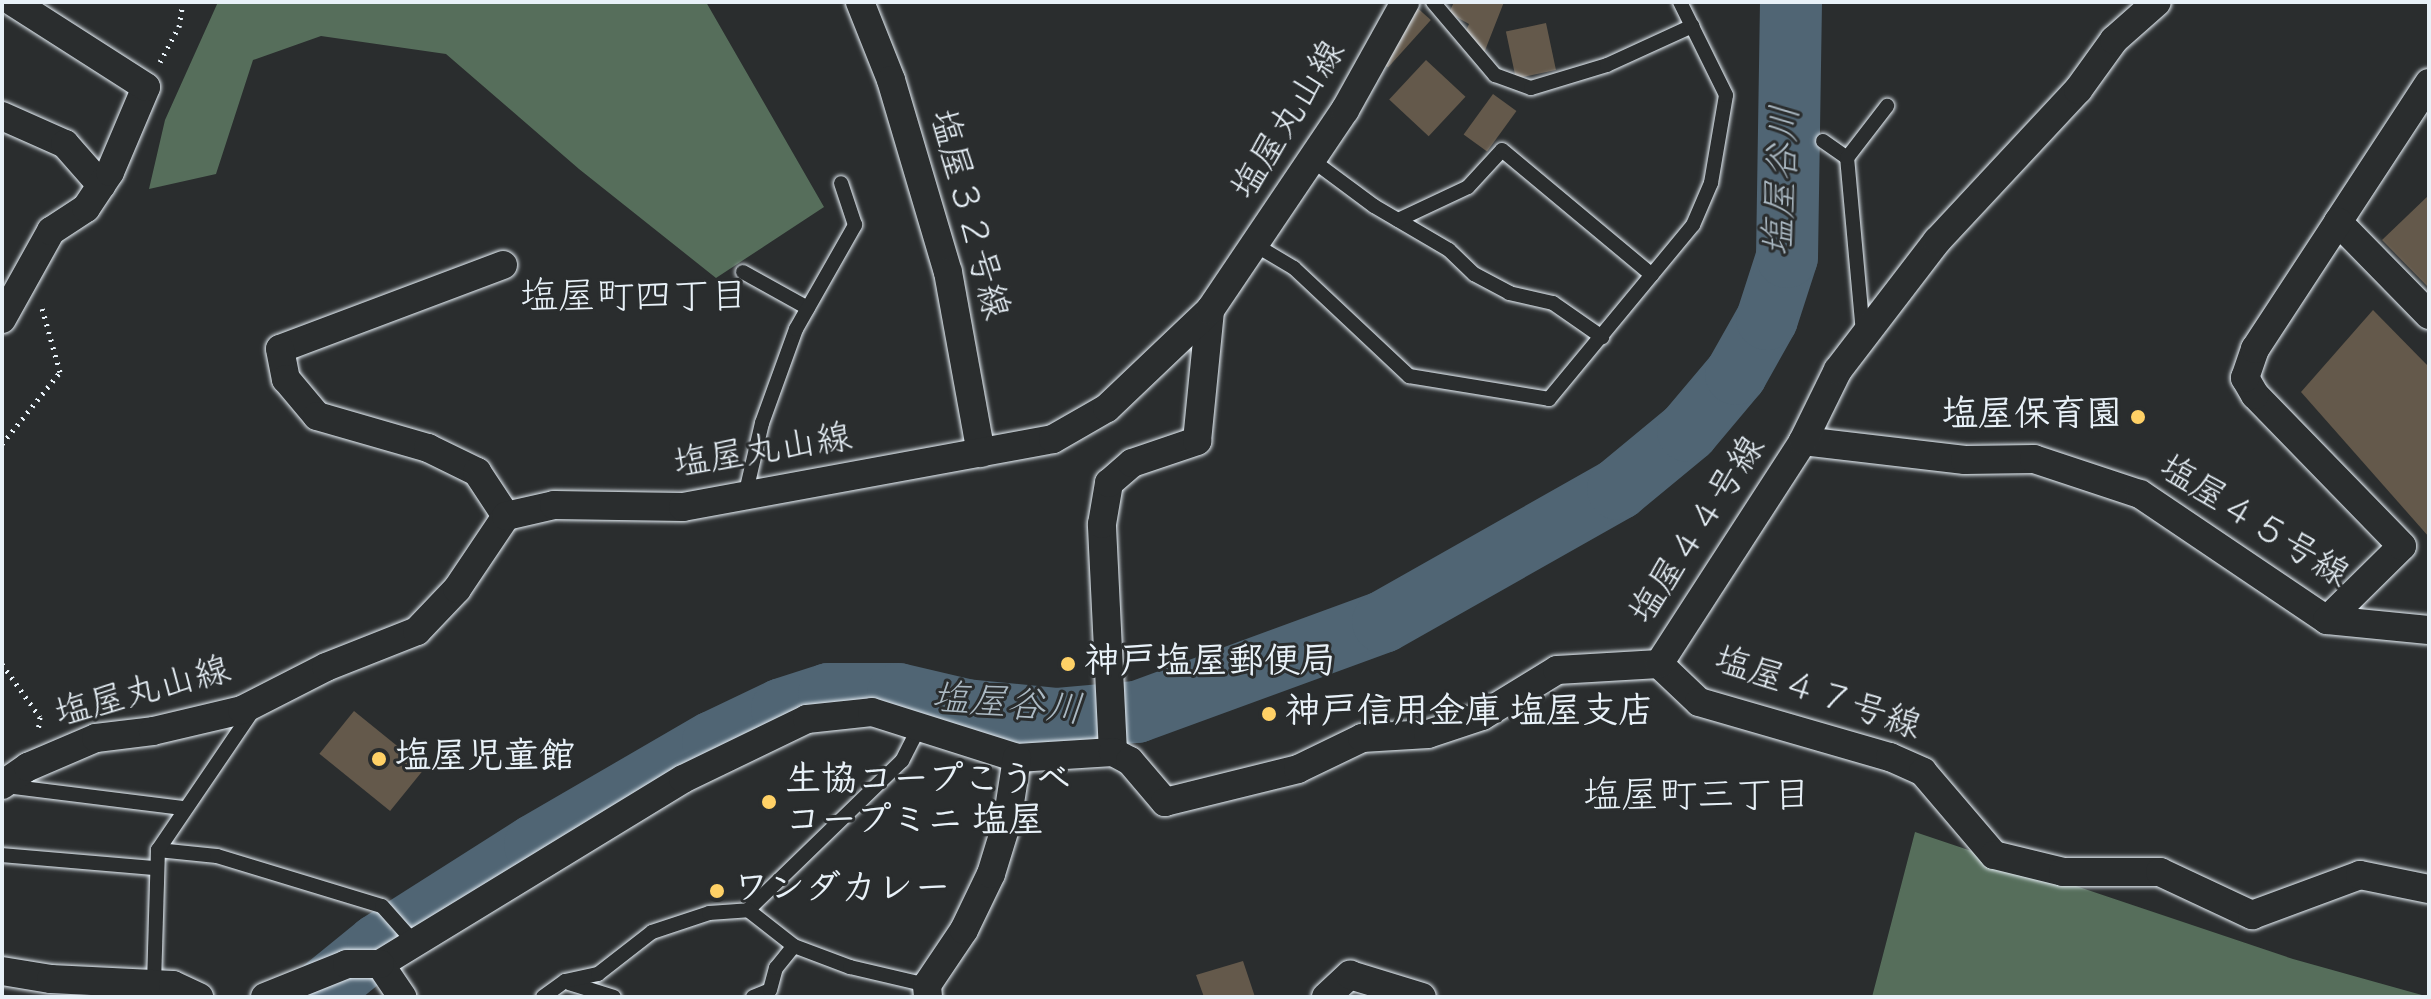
<!DOCTYPE html>
<meta charset="utf-8">
<style>
body{margin:0}
#map{position:relative;width:2431px;height:999px;overflow:hidden;background:#2a2d2e;font-family:"Indie Flower","Klee One",sans-serif}
div>[style]{position:absolute}
[style*='--x']{left:calc(var(--x)*1px);top:calc(var(--y)*1px);width:calc(var(--w)*1px);rotate:calc(var(--a)*1deg)}
.green>*{inset:0;background:#566e5b}
.river>*{height:62px;margin:-31px;padding:0 31px;transform-origin:31px;border-radius:31px;background:#506574}
.building>*{inset:0;background:#64594b;transform-origin:0 0}
.path>*{height:5px;margin-top:-2.5px;transform-origin:0;background:repeating-linear-gradient(90deg,#e8f1f8 0 2px,transparent 0 8px)}
.roads{filter:drop-shadow(0 0 2px #e8f1f8) drop-shadow(0 0 2px #e8f1f8)}
.lane>*{height:14px;margin:-7px;padding:0 7px;transform-origin:7px;border-radius:7px;background:#2a2d2e}
.street>*{height:28px;margin:-14px;padding:0 14px;transform-origin:14px;border-radius:14px;background:#2a2d2e}
.dots>*{width:22px;height:22px;translate:-50% -50%;box-sizing:border-box;border:4px solid #2a2d2e;border-radius:50%}
span{translate:-50% -50%;white-space:nowrap;text-align:center;line-height:1.15;-webkit-text-stroke:6px #2a2d2e;paint-order:stroke}
.street-label{font-size:36px;color:#e8f1f8}
.poi-label{font-size:36px;color:#e8f1f8;font-weight:700}
.right{translate:-100% -50%;text-align:right}
.left{translate:0 -50%;text-align:left}
.water-label{font-size:38px;color:#abb9c3;font-style:italic}
.neighbourhood-label{font-size:38px;color:#e8f1f8}
.frame{position:absolute;inset:0;border:4px solid #e8f1f8;pointer-events:none}
</style>
<div id="map">
<div class="green">
<div style="clip-path:polygon(218px 2px,706px 2px,824px 207px,716px 278px,579px 169px,446px 54px,321px 36px,253px 60px,216px 174px,149px 189px,165px 120px)"></div>
<div style="clip-path:polygon(1915px 832px,2293px 959px,2429px 997px,1872px 997px)"></div>
</div>
<div class="river">
<div style="--x:314;--y:997;--w:82;--a:-39.1"></div>
<div style="--x:378;--y:945;--w:186;--a:-32.5"></div>
<div style="--x:535;--y:845;--w:206;--a:-30.1"></div>
<div style="--x:713;--y:742;--w:76;--a:-25.6"></div>
<div style="--x:782;--y:709;--w:49;--a:-17.7"></div>
<div style="--x:829;--y:694;--w:69;--a:0"></div>
<div style="--x:898;--y:694;--w:70;--a:13.2"></div>
<div style="--x:966;--y:710;--w:92;--a:5.6"></div>
<div style="--x:1058;--y:719;--w:79;--a:-5.1"></div>
<div style="--x:1137;--y:712;--w:262;--a:-20.1"></div>
<div style="--x:1383;--y:622;--w:270;--a:-29.5"></div>
<div style="--x:1618;--y:489;--w:91;--a:-39.6"></div>
<div style="--x:1688;--y:431;--w:75;--a:-49.9"></div>
<div style="--x:1736;--y:374;--w:63;--a:-60.6"></div>
<div style="--x:1767;--y:319;--w:65;--a:-72.1"></div>
<div style="--x:1787;--y:257;--w:255;--a:-89.1"></div>
</div>
<div class="building">
<div style="clip-path:polygon(1454px 2px,1504px 2px,1484px 53px,1462px 40px,1469px 24px,1449px 13px)"></div>
<div style="left:1413px;top:4px;width:24px;height:64px;rotate:42deg"></div>
<div style="left:1546px;top:23px;width:48px;height:41px;rotate:78deg"></div>
<div style="left:1426px;top:60px;width:54px;height:54px;rotate:43deg"></div>
<div style="left:1493px;top:94px;width:29px;height:50px;rotate:36deg"></div>
<div style="clip-path:polygon(2429px 195px,2429px 288px,2382px 240px)"></div>
<div style="clip-path:polygon(2373px 310px,2429px 367px,2429px 537px,2301px 392px)"></div>
<div style="left:354px;top:711px;width:91px;height:55px;rotate:39deg"></div>
<div style="clip-path:polygon(1243px 961px,1255px 997px,1204px 997px,1196px 975px)"></div>
</div>
<div class="path">
<div style="--x:160;--y:62;--w:40;--a:-62"></div>
<div style="--x:179;--y:27;--w:25;--a:-81"></div>
<div style="--x:2;--y:444;--w:92;--a:-51.1"></div>
<div style="--x:60;--y:372;--w:66;--a:-105.7"></div>
<div style="--x:2;--y:664;--w:65;--a:54.4"></div>
<div style="--x:40;--y:717;--w:15;--a:98"></div>
</div>
<div class="roads">
<div class="lane">
<div style="--x:1433;--y:2;--w:96;--a:49.7"></div>
<div style="--x:1495;--y:75;--w:38;--a:20"></div>
<div style="--x:1531;--y:88;--w:79;--a:-16.8"></div>
<div style="--x:1607;--y:65;--w:94;--a:-24.6"></div>
<div style="--x:1823;--y:141;--w:29;--a:35"></div>
<div style="--x:1312;--y:160;--w:77;--a:36.6"></div>
<div style="--x:1374;--y:206;--w:87;--a:30.4"></div>
<div style="--x:1449;--y:250;--w:35;--a:44"></div>
<div style="--x:1474;--y:274;--w:40;--a:28"></div>
<div style="--x:1509;--y:293;--w:45;--a:12.8"></div>
<div style="--x:1553;--y:303;--w:60;--a:34.8"></div>
<div style="--x:1398;--y:220;--w:77;--a:-25.2"></div>
<div style="--x:1468;--y:187;--w:50;--a:-47.4"></div>
<div style="--x:1502;--y:150;--w:195;--a:39.8"></div>
<div style="--x:1257;--y:246;--w:43;--a:30.7"></div>
<div style="--x:1294;--y:268;--w:158;--a:43.2"></div>
<div style="--x:1409;--y:376;--w:142;--a:9.3"></div>
<div style="--x:1549;--y:399;--w:226;--a:-50.4"></div>
<div style="--x:1693;--y:225;--w:46;--a:-66.8"></div>
<div style="--x:1711;--y:183;--w:89;--a:-80.3"></div>
<div style="--x:1726;--y:95;--w:104;--a:-116.3"></div>
<div style="--x:743;--y:272;--w:74;--a:29"></div>
<div style="--x:1863;--y:333;--w:176;--a:-95.2"></div>
<div style="--x:1847;--y:158;--w:66;--a:-52.4"></div>
<div style="--x:745;--y:496;--w:75;--a:-76.9"></div>
<div style="--x:762;--y:423;--w:100;--a:-70.1"></div>
<div style="--x:796;--y:329;--w:120;--a:-60.4"></div>
<div style="--x:855;--y:225;--w:44;--a:-108.4"></div>
<div style="--x:6;--y:786;--w:178;--a:7.1"></div>
<div style="--x:158;--y:850;--w:59;--a:5.8"></div>
<div style="--x:217;--y:856;--w:172;--a:16.9"></div>
<div style="--x:382;--y:906;--w:48;--a:48.4"></div>
<div style="--x:2;--y:855;--w:154;--a:4.9"></div>
<div style="--x:748;--y:910;--w:214;--a:-44.1"></div>
<div style="--x:902;--y:761;--w:39;--a:-63"></div>
<div style="--x:569;--y:983;--w:47;--a:17.3"></div>
<div style="--x:154;--y:984;--w:134;--a:-88.3"></div>
<div style="--x:158;--y:850;--w:169;--a:-55.8"></div>
<div style="--x:543;--y:997;--w:27;--a:-36"></div>
<div style="--x:565;--y:981;--w:34;--a:-12"></div>
<div style="--x:598;--y:974;--w:68;--a:-37.9"></div>
<div style="--x:652;--y:932;--w:60;--a:-18.4"></div>
<div style="--x:709;--y:913;--w:39;--a:-4"></div>
<div style="--x:748;--y:910;--w:58;--a:38"></div>
<div style="--x:753;--y:997;--w:18;--a:-22"></div>
<div style="--x:770;--y:990;--w:23;--a:-75"></div>
<div style="--x:776;--y:968;--w:28;--a:-51"></div>
<div style="--x:794;--y:946;--w:60;--a:20.6"></div>
<div style="--x:850;--y:967;--w:79;--a:13.2"></div>
</div>
<div class="street">
<div style="--x:860;--y:2;--w:84;--a:68.3"></div>
<div style="--x:891;--y:80;--w:200;--a:73.5"></div>
<div style="--x:948;--y:272;--w:184;--a:79.7"></div>
<div style="--x:2429;--y:83;--w:166;--a:123.2"></div>
<div style="--x:2338;--y:222;--w:130;--a:45.6"></div>
<div style="--x:2;--y:116;--w:69;--a:24"></div>
<div style="--x:65;--y:144;--w:55;--a:48.7"></div>
<div style="--x:503;--y:265;--w:238;--a:159.4"></div>
<div style="--x:280;--y:349;--w:31;--a:79"></div>
<div style="--x:286;--y:379;--w:48;--a:50"></div>
<div style="--x:317;--y:416;--w:116;--a:16.1"></div>
<div style="--x:428;--y:448;--w:55;--a:26.1"></div>
<div style="--x:477;--y:472;--w:53;--a:56.6"></div>
<div style="--x:2;--y:319;--w:101;--a:-60.9"></div>
<div style="--x:51;--y:231;--w:42;--a:-33.3"></div>
<div style="--x:86;--y:208;--w:43;--a:-56.3"></div>
<div style="--x:110;--y:172;--w:92;--a:-67"></div>
<div style="--x:146;--y:87;--w:158;--a:-147.4"></div>
<div style="--x:1803;--y:441;--w:163;--a:6.7"></div>
<div style="--x:1965;--y:460;--w:69;--a:-0.8"></div>
<div style="--x:2034;--y:459;--w:112;--a:18.3"></div>
<div style="--x:2140;--y:494;--w:225;--a:34"></div>
<div style="--x:2327;--y:620;--w:102;--a:5.6"></div>
<div style="--x:2327;--y:620;--w:105;--a:-44.6"></div>
<div style="--x:2402;--y:546;--w:211;--a:-134.2"></div>
<div style="--x:2255;--y:395;--w:20;--a:-120"></div>
<div style="--x:2245;--y:378;--w:31;--a:-71"></div>
<div style="--x:2255;--y:349;--w:152;--a:-56.8"></div>
<div style="--x:1659;--y:664;--w:55;--a:43.5"></div>
<div style="--x:1699;--y:702;--w:199;--a:16.1"></div>
<div style="--x:1890;--y:757;--w:36;--a:24"></div>
<div style="--x:1923;--y:772;--w:109;--a:49.5"></div>
<div style="--x:1994;--y:855;--w:71;--a:13.8"></div>
<div style="--x:2063;--y:872;--w:97;--a:0"></div>
<div style="--x:2160;--y:872;--w:102;--a:25.1"></div>
<div style="--x:2252;--y:915;--w:115;--a:-20.3"></div>
<div style="--x:2360;--y:875;--w:70;--a:11.5"></div>
<div style="--x:1113;--y:752;--w:228;--a:-92.8"></div>
<div style="--x:1102;--y:524;--w:42;--a:-80.3"></div>
<div style="--x:1109;--y:483;--w:30;--a:-41"></div>
<div style="--x:1132;--y:463;--w:69;--a:-18.7"></div>
<div style="--x:1197;--y:441;--w:132;--a:-84.3"></div>
<div style="--x:2;--y:785;--w:32;--a:-35"></div>
<div style="--x:28;--y:767;--w:74;--a:-23.1"></div>
<div style="--x:96;--y:738;--w:57;--a:-7"></div>
<div style="--x:153;--y:731;--w:91;--a:-13.3"></div>
<div style="--x:242;--y:710;--w:94;--a:-27.1"></div>
<div style="--x:326;--y:667;--w:98;--a:-21.6"></div>
<div style="--x:417;--y:631;--w:58;--a:-46.4"></div>
<div style="--x:457;--y:589;--w:88;--a:-56.1"></div>
<div style="--x:506;--y:516;--w:49;--a:-12.9"></div>
<div style="--x:554;--y:505;--w:129;--a:0.9"></div>
<div style="--x:683;--y:507;--w:376;--a:-10.4"></div>
<div style="--x:1053;--y:439;--w:62;--a:-29.9"></div>
<div style="--x:1107;--y:408;--w:142;--a:-43.6"></div>
<div style="--x:1210;--y:310;--w:241;--a:-56"></div>
<div style="--x:1345;--y:110;--w:124;--a:-60.9"></div>
<div style="--x:380;--y:964;--w:355;--a:-31.4"></div>
<div style="--x:683;--y:779;--w:138;--a:-25.8"></div>
<div style="--x:807;--y:719;--w:65;--a:-6.1"></div>
<div style="--x:872;--y:712;--w:152;--a:17.6"></div>
<div style="--x:1017;--y:758;--w:96;--a:-3.6"></div>
<div style="--x:1113;--y:752;--w:19;--a:28"></div>
<div style="--x:1130;--y:761;--w:54;--a:49.5"></div>
<div style="--x:1165;--y:802;--w:137;--a:-13.9"></div>
<div style="--x:1298;--y:769;--w:71;--a:-25.8"></div>
<div style="--x:1362;--y:738;--w:66;--a:-3.5"></div>
<div style="--x:1428;--y:734;--w:57;--a:-18.4"></div>
<div style="--x:1482;--y:716;--w:88;--a:-31.5"></div>
<div style="--x:1557;--y:670;--w:102;--a:-3.4"></div>
<div style="--x:1659;--y:664;--w:265;--a:-57.1"></div>
<div style="--x:1803;--y:441;--w:79;--a:-63.8"></div>
<div style="--x:1838;--y:370;--w:163;--a:-52.5"></div>
<div style="--x:1937;--y:241;--w:207;--a:-47"></div>
<div style="--x:2078;--y:90;--w:62;--a:-54.2"></div>
<div style="--x:2114;--y:40;--w:57;--a:-41.5"></div>
<div style="--x:380;--y:964;--w:40;--a:56"></div>
<div style="--x:2;--y:971;--w:50;--a:9.3"></div>
<div style="--x:51;--y:979;--w:122;--a:2.8"></div>
<div style="--x:173;--y:985;--w:29;--a:25"></div>
<div style="--x:265;--y:997;--w:88;--a:-21.9"></div>
<div style="--x:347;--y:964;--w:33;--a:0"></div>
<div style="--x:928;--y:997;--w:12;--a:-95"></div>
<div style="--x:927;--y:985;--w:66;--a:-56.1"></div>
<div style="--x:964;--y:930;--w:62;--a:-64.3"></div>
<div style="--x:991;--y:874;--w:54;--a:-72.9"></div>
<div style="--x:1007;--y:822;--w:65;--a:-81.1"></div>
<div style="--x:1326;--y:997;--w:33;--a:-43"></div>
<div style="--x:1350;--y:975;--w:75;--a:17"></div>
</div>
</div>
<div class="dots">
<div style="left:2138px;top:417px;background:#ffd166"></div>
<div style="left:1068px;top:664px;background:#ffd166"></div>
<div style="left:1269px;top:714px;background:#ffd166"></div>
<div style="left:379px;top:759px;background:#ffd166"></div>
<div style="left:769px;top:802px;background:#ffd166"></div>
<div style="left:717px;top:891px;background:#ffd166"></div>
</div>
<div class="street-label">
<span style="left:1290px;top:121px;rotate:-58deg">塩屋丸山線</span>
<span style="left:967px;top:215px;rotate:75deg">塩屋３２号線</span>
<span style="left:763px;top:453px;rotate:-9deg">塩屋丸山線</span>
<span style="left:2253px;top:523px;rotate:32deg">塩屋４５号線</span>
<span style="left:1699px;top:531px;rotate:-57deg">塩屋４４号線</span>
<span style="left:143px;top:694px;rotate:-15deg">塩屋丸山線</span>
<span style="left:1817px;top:695px;rotate:19deg">塩屋４７号線</span>
</div>
<div class="poi-label">
<span class="right" style="left:2122px;top:417px">塩屋保育園</span>
<span class="left" style="left:1084px;top:664px">神戸塩屋郵便局</span>
<span class="left" style="left:1285px;top:714px">神戸信用金庫 塩屋支店</span>
<span class="left" style="left:395px;top:759px">塩屋児童館</span>
<span class="left" style="left:785px;top:802px">生協コープこうべ<br>コープミニ 塩屋</span>
<span class="left" style="left:733px;top:891px">ワンダカレー</span>
</div>
<div class="water-label">
<span style="left:1785px;top:181px;rotate:-87deg">塩屋谷川</span>
<span style="left:1007px;top:707px;rotate:5deg">塩屋谷川</span>
</div>
<div class="neighbourhood-label">
<span style="left:634px;top:300px">塩屋町四丁目</span>
<span style="left:1697px;top:799px">塩屋町三丁目</span>
</div>
<div class="frame"></div>
</div>
